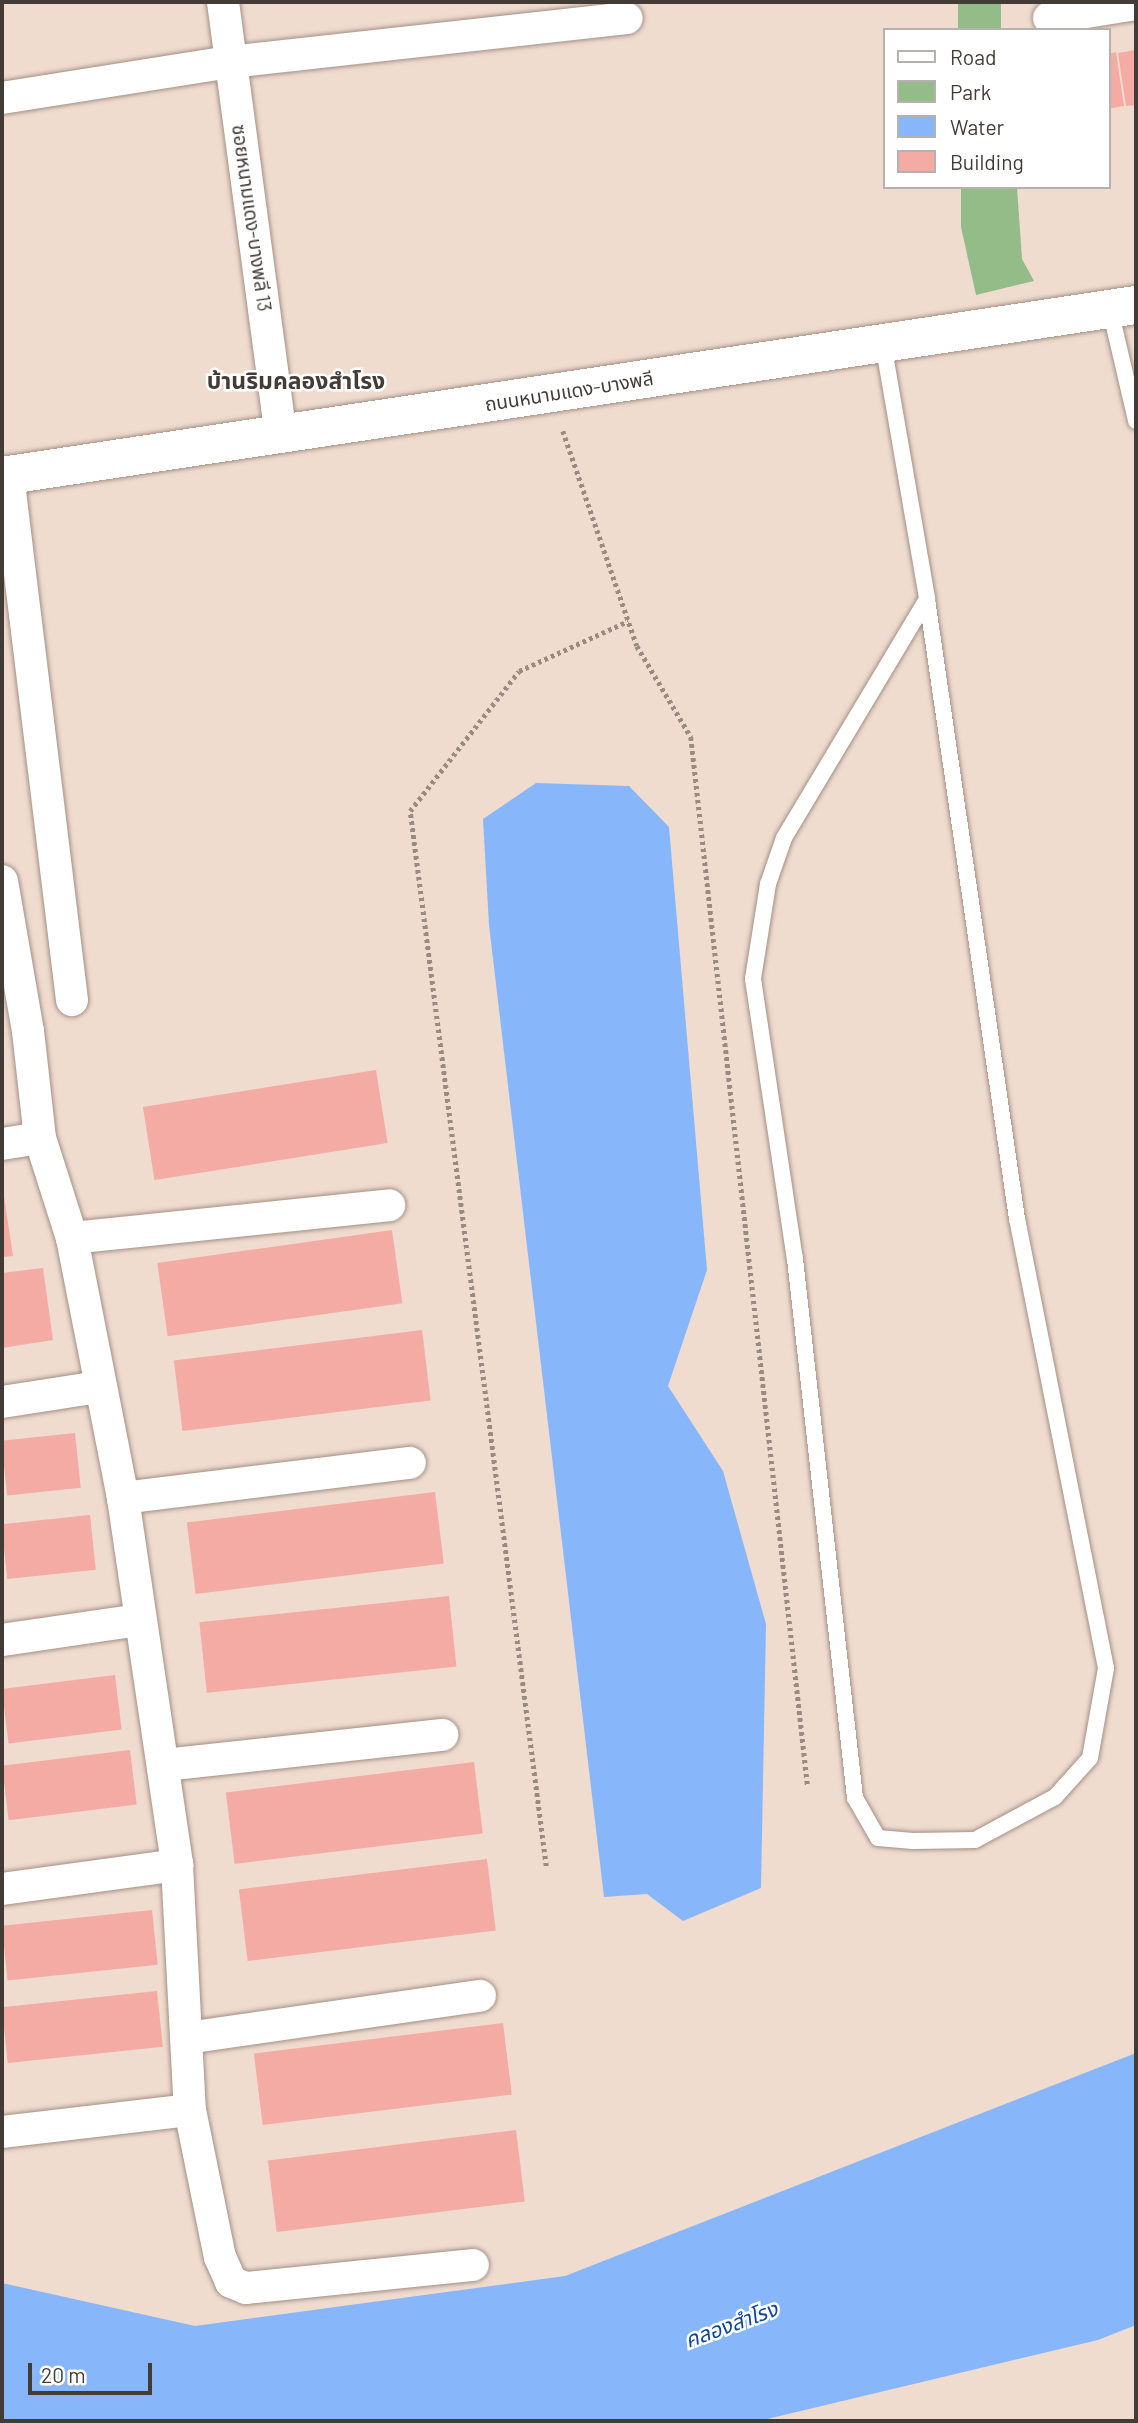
<!DOCTYPE html>
<meta charset="utf-8">
<style>
body{margin:0}
#map{position:relative;width:1138px;height:2423px;overflow:hidden;background:#f0dbcf;font-family:Barlow,"Noto Sans Thai",sans-serif}
div>[style]{position:absolute}
[style*='--x']{left:calc(var(--x)*1px);top:calc(var(--y)*1px);width:calc(var(--w)*1px);rotate:calc(var(--a)*1deg)}
.green>*{inset:0;background:#94bc89;transform-origin:0 0}
.water>*{inset:0;background:#88b6fa}
.building>*{inset:0;background:#f4aba3;transform-origin:0 0}
.path>*{height:4.5px;margin-top:-2.25px;transform-origin:0;background:repeating-linear-gradient(90deg,#998a82 0 3.5px,transparent 0 7px)}
.roads{filter:drop-shadow(0 0 2px #a39084) drop-shadow(0 0 2px #a39084)}
.lane>*{height:16px;margin:-8px;padding:0 8px;transform-origin:8px;border-radius:8px;background:#fff}
.street>*{height:32px;margin:-16px;padding:0 16px;transform-origin:16px;border-radius:16px;background:#fff}
.secondary>*{height:38px;margin:-19px;padding:0 19px;transform-origin:19px;border-radius:19px;background:#fff}
span{translate:-50% -50%;white-space:nowrap;text-align:center;line-height:1.15;-webkit-text-stroke:5px #fff;paint-order:stroke}
.street-label{font-size:19px;color:#433b36}
.water-label{font-size:21px;color:#0d4794;font-style:italic}
.quarter-label{font-size:23px;color:#433b36;font-weight:700}
.frame{position:absolute;inset:0;border:4px solid #433b36;pointer-events:none}
.legend{position:absolute;left:883px;top:28px;width:228px;height:161px;box-sizing:border-box;background:#fff;border:2px solid #b4b1af;margin:0;padding:9px 12px;list-style:none;font-size:21px;color:#433b36}
.legend li{display:flex;align-items:center;gap:14px;height:35px}
.legend b{width:35px;border:2px solid #b4b1af}
.scale{position:absolute;left:28px;top:2363px;width:124px;height:32px;box-sizing:border-box;border:4px solid #433b36;border-top:0;padding-left:9px;font-size:21px;line-height:24px;white-space:nowrap;color:#433b36;-webkit-text-stroke:5px #fff;paint-order:stroke}
</style>
<div id="map">
<div class="green">
<div style="left:958px;top:2px;width:43px;height:28px"></div>
<div style="clip-path:polygon(961px 187px,1017px 187px,1022px 259px,1034px 281px,976px 295px,961px 227px)"></div>
</div>
<div class="water">
<div style="clip-path:polygon(536px 783px,629px 786px,669px 827px,707px 1270px,668px 1386px,723px 1471px,766px 1624px,761px 1888px,683px 1921px,647px 1894px,604px 1897px,489px 925px,483px 819px)"></div>
<div style="clip-path:polygon(1136px 2053px,1136px 2325px,1098px 2340px,759px 2421px,2px 2421px,2px 2283px,195px 2326px,565px 2276px)"></div>
</div>
<div class="building">
<div style="clip-path:polygon(1136px 50px,1136px 105px,1126px 106px,1118px 53px)"></div>
<div style="clip-path:polygon(1116px 52px,1124px 106px,1108px 109px,1108px 54px)"></div>
<div style="left:376px;top:1070px;width:74px;height:236px;rotate:81deg"></div>
<div style="clip-path:polygon(2px 1183px,13px 1256px,2px 1257px)"></div>
<div style="left:392px;top:1230px;width:74px;height:237px;rotate:82deg"></div>
<div style="clip-path:polygon(43px 1268px,53px 1340px,2px 1348px,2px 1273px)"></div>
<div style="left:422px;top:1330px;width:71px;height:250px;rotate:83deg"></div>
<div style="left:75px;top:1433px;width:55px;height:74px;rotate:84deg"></div>
<div style="left:435px;top:1492px;width:72px;height:250px;rotate:83deg"></div>
<div style="left:90px;top:1515px;width:55px;height:89px;rotate:84deg"></div>
<div style="left:449px;top:1596px;width:71px;height:251px;rotate:84deg"></div>
<div style="left:115px;top:1675px;width:55px;height:114px;rotate:83deg"></div>
<div style="left:130px;top:1750px;width:55px;height:129px;rotate:83deg"></div>
<div style="left:474px;top:1762px;width:72px;height:250px;rotate:83deg"></div>
<div style="left:487px;top:1859px;width:72px;height:250px;rotate:83deg"></div>
<div style="left:152px;top:1910px;width:55px;height:151px;rotate:84deg"></div>
<div style="left:157px;top:1991px;width:56px;height:156px;rotate:84deg"></div>
<div style="left:503px;top:2023px;width:72px;height:251px;rotate:83deg"></div>
<div style="left:516px;top:2130px;width:72px;height:250px;rotate:83deg"></div>
</div>
<div class="path">
<div style="--x:563;--y:431;--w:227;--a:71"></div>
<div style="--x:637;--y:646;--w:106;--a:59.3"></div>
<div style="--x:691;--y:737;--w:1057;--a:83.65"></div>
<div style="--x:546;--y:1866;--w:1064;--a:-97.35"></div>
<div style="--x:410;--y:811;--w:177;--a:-52.1"></div>
<div style="--x:519;--y:671;--w:120;--a:-24.6"></div>
</div>
<div class="roads">
<div class="lane">
<div style="--x:1110;--y:309;--w:115;--a:76.9"></div>
<div style="--x:883;--y:343;--w:260;--a:80.2"></div>
<div style="--x:927;--y:599;--w:279;--a:120.9"></div>
<div style="--x:784;--y:838;--w:49;--a:109.2"></div>
<div style="--x:768;--y:884;--w:96;--a:99"></div>
<div style="--x:753;--y:979;--w:283;--a:81.5"></div>
<div style="--x:795;--y:1259;--w:542;--a:83.65"></div>
<div style="--x:855;--y:1798;--w:46;--a:60.1"></div>
<div style="--x:878;--y:1838;--w:35;--a:5"></div>
<div style="--x:913;--y:1841;--w:62;--a:-0.9"></div>
<div style="--x:975;--y:1840;--w:91;--a:-28.3"></div>
<div style="--x:1055;--y:1797;--w:52;--a:-48.1"></div>
<div style="--x:1090;--y:1758;--w:91;--a:-79.9"></div>
<div style="--x:1106;--y:1668;--w:458;--a:-101.2"></div>
<div style="--x:1017;--y:1219;--w:626;--a:-98.26"></div>
</div>
<div class="street">
<div style="--x:223;--y:2;--w:436;--a:82.4"></div>
<div style="--x:1049;--y:18;--w:88;--a:-9.1"></div>
<div style="--x:2;--y:98;--w:231;--a:-9"></div>
<div style="--x:230;--y:62;--w:399;--a:-6.3"></div>
<div style="--x:8;--y:475;--w:529;--a:83.05"></div>
<div style="--x:2;--y:881;--w:152;--a:80.2"></div>
<div style="--x:28;--y:1031;--w:108;--a:83.6"></div>
<div style="--x:40;--y:1138;--w:105;--a:72.3"></div>
<div style="--x:72;--y:1238;--w:265;--a:78.9"></div>
<div style="--x:123;--y:1498;--w:371;--a:81.6"></div>
<div style="--x:177;--y:1865;--w:245;--a:87"></div>
<div style="--x:190;--y:2110;--w:150;--a:78.5"></div>
<div style="--x:220;--y:2257;--w:27;--a:66"></div>
<div style="--x:231;--y:2282;--w:16;--a:22"></div>
<div style="--x:246;--y:2288;--w:228;--a:-5.8"></div>
<div style="--x:2;--y:1144;--w:38;--a:-9"></div>
<div style="--x:72;--y:1238;--w:319;--a:-5.9"></div>
<div style="--x:2;--y:1402;--w:98;--a:-8.8"></div>
<div style="--x:123;--y:1498;--w:289;--a:-7"></div>
<div style="--x:2;--y:1640;--w:138;--a:-8.3"></div>
<div style="--x:164;--y:1765;--w:280;--a:-6.2"></div>
<div style="--x:2;--y:1889;--w:177;--a:-7.8"></div>
<div style="--x:187;--y:2038;--w:296;--a:-8.2"></div>
<div style="--x:2;--y:2132;--w:189;--a:-6.7"></div>
</div>
<div class="secondary">
<div style="--x:2;--y:476;--w:1147;--a:-8.58"></div>
</div>
</div>
<div class="street-label">
<span style="left:252px;top:218px;rotate:82deg">ซอยหนามแดง-บางพลี 13</span>
<span style="left:569px;top:391px;rotate:-9deg">ถนนหนามแดง-บางพลี</span>
</div>
<div class="water-label">
<span style="left:731px;top:2324px;rotate:-20deg">คลองสำโรง</span>
</div>
<div class="quarter-label">
<span style="left:296px;top:380px">บ้านริมคลองสำโรง</span>
</div>
<div class="frame"></div>
<ul class="legend">
<li><b style="height:9px;background:#fff"></b>Road</li>
<li><b style="height:19px;background:#94bc89"></b>Park</li>
<li><b style="height:19px;background:#88b6fa"></b>Water</li>
<li><b style="height:19px;background:#f4aba3"></b>Building</li>
</ul>
<div class="scale">20 m</div>
</div>
